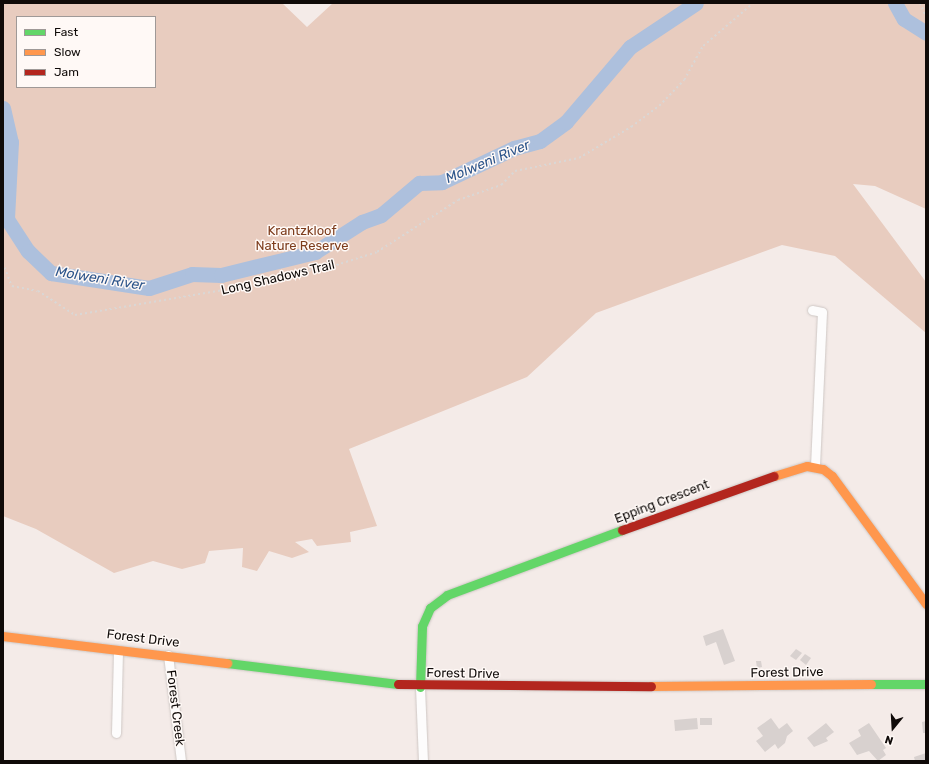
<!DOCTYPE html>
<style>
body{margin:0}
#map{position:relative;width:929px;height:764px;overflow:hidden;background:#f4ebe8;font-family:Rubik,sans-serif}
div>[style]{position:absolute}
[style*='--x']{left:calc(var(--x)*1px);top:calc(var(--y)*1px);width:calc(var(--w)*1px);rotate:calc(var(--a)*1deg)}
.green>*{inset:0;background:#e8ccbf}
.river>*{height:15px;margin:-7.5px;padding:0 7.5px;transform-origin:7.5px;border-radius:7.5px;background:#adc0dd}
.building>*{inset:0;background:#d8d1cf;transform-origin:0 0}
.path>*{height:1.5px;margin-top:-0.75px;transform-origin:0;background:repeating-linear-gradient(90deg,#dad7d5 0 2px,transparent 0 5px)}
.roads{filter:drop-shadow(0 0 1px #cec7c4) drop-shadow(0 0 1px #cec7c4)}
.street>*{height:9px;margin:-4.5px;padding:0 4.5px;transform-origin:4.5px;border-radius:4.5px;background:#fdfcfc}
.fast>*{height:9px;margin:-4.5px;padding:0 4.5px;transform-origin:4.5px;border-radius:4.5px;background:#63d668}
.slow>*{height:9px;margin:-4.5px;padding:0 4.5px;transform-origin:4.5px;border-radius:4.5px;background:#ff974d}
.jam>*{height:9px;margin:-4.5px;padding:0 4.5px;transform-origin:4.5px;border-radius:4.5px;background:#b3261e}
span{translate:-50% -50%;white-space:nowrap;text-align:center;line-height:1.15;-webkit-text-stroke:3px #fff9f6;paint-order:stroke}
.park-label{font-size:13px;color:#7d3c1c}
.street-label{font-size:13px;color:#0f0a08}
.water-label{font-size:14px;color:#2d558b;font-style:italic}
.frame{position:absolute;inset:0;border:4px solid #0f0a08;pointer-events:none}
.legend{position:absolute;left:16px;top:16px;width:140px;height:72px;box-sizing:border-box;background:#fff9f6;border:1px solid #9f9997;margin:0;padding:5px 7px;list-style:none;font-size:12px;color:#0f0a08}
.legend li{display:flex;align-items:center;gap:8px;height:20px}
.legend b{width:20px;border:1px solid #9f9997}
.north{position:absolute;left:873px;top:708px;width:40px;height:40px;-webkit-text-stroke:3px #fff9f6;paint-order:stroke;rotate:198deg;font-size:11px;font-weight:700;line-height:16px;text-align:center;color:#0f0a08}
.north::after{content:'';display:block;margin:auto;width:14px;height:18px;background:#0f0a08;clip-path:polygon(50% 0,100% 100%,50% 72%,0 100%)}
</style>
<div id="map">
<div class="green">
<div style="clip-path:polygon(evenodd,3px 3px,282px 3px,307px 27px,333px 3px,926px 3px,926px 209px,875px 186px,853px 184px,926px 282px,926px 333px,835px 256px,782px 245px,596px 313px,527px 377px,349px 449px,377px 526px,350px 532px,351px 542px,317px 546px,312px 539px,295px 542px,309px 552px,292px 558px,269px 551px,257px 571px,242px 567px,243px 548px,209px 551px,205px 563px,182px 569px,153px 561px,114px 573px,36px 529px,3px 516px,3px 3px,17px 17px,155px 17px,155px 87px,17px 87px,17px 17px)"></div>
</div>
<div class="river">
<div style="--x:895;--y:3;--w:18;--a:61"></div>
<div style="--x:904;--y:19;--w:26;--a:32"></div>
<div style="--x:3;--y:108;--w:35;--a:77"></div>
<div style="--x:11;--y:142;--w:77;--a:93"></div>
<div style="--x:7;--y:219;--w:38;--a:57"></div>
<div style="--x:28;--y:251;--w:32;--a:44"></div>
<div style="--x:51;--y:273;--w:99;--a:8.7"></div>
<div style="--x:149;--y:288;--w:45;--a:-18"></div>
<div style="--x:192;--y:274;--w:29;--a:2"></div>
<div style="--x:221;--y:275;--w:97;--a:-13.7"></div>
<div style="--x:315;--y:252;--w:56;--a:-32.6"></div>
<div style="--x:362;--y:222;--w:20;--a:-20"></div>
<div style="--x:381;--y:215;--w:50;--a:-40.1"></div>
<div style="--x:419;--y:183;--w:23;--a:-2"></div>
<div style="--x:442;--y:182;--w:80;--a:-25.3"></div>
<div style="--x:514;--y:148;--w:27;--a:-15"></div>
<div style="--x:540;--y:141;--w:32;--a:-36"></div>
<div style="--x:566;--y:122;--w:99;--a:-49.5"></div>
<div style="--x:630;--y:47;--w:79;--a:-33.7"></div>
</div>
<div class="building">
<div style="clip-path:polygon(723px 629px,735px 661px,724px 665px,716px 642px,706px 646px,703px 636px)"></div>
<div style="clip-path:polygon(796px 649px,802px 653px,796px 660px,790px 656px)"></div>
<div style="clip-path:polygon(805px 654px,811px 658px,806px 665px,800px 660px)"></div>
<div style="clip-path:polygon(756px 661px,761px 661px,762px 667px,757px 668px)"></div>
<div style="left:697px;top:718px;width:11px;height:23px;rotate:85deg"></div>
<div style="left:700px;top:718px;width:12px;height:7px"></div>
<div style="clip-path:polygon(771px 718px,779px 729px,787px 723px,793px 731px,787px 736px,785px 743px,778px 749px,775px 744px,765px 752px,756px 741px,763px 736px,757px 728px)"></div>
<div style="clip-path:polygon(926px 721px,926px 733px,923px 733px,922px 722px)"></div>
<div style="clip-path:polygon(826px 723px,834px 732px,826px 738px,828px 741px,814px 747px,807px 738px)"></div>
<div style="clip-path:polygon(869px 723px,886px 748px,883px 750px,886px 755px,878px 761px,869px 751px,857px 755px,849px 743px,861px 736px,858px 730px)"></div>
<div style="clip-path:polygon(926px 753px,926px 761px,915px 761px,914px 757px)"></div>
</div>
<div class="path">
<div style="--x:920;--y:3;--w:14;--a:65"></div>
<div style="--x:3;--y:263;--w:25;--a:69"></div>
<div style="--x:12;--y:286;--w:26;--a:11"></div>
<div style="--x:38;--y:291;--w:44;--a:33"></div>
<div style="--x:75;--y:315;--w:161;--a:-9.6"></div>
<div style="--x:234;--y:288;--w:52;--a:-15.6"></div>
<div style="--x:284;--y:274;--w:43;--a:-7.9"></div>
<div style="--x:327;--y:268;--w:52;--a:-17.7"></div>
<div style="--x:377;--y:252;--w:96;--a:-32.7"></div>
<div style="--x:458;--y:200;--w:46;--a:-19.2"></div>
<div style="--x:501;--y:185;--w:20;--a:-45"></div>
<div style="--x:515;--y:171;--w:65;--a:-11.5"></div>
<div style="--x:579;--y:158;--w:61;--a:-30.8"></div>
<div style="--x:631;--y:127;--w:35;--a:-37"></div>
<div style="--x:659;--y:106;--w:36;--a:-46"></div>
<div style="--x:684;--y:80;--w:39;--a:-61"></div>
<div style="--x:703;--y:46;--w:66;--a:-40.7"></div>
</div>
<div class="roads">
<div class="street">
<div style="--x:812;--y:310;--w:10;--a:11"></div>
<div style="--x:822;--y:312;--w:154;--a:92.6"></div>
<div style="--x:168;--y:655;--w:107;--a:83"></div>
<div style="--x:420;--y:687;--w:74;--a:87.7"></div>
<div style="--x:116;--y:733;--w:83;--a:-88.6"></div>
</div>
<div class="fast">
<div style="--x:227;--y:663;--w:172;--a:7"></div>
<div style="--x:871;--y:684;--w:55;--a:0"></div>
<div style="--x:420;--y:687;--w:61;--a:-88.1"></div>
<div style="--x:422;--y:626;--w:20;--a:-66"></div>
<div style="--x:430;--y:608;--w:21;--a:-37"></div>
<div style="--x:447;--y:595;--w:187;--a:-20.4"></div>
</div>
<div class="slow">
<div style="--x:774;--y:476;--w:34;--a:-17"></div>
<div style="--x:807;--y:466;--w:16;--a:11"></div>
<div style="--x:823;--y:469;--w:11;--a:38"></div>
<div style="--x:832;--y:476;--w:159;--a:53.7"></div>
<div style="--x:3;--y:636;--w:226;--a:6.9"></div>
<div style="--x:651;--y:686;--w:220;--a:-0.5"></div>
</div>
<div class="jam">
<div style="--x:622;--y:530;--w:161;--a:-19.6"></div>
<div style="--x:398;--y:684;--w:253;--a:0.5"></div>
</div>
</div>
<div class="park-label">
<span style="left:302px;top:239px">Krantzkloof<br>Nature Reserve</span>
</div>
<div class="street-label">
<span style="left:278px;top:278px;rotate:-13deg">Long Shadows Trail</span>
<span style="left:662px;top:502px;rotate:-21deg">Epping Crescent</span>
<span style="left:143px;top:639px;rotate:7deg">Forest Drive</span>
<span style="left:787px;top:673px;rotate:-1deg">Forest Drive</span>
<span style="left:463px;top:674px;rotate:1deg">Forest Drive</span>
<span style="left:175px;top:708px;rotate:83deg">Forest Creek</span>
</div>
<div class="water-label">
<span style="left:488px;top:162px;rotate:-23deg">Molweni River</span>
<span style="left:100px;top:279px;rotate:9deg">Molweni River</span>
</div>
<div class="frame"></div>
<ul class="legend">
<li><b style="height:5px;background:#63d668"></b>Fast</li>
<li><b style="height:5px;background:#ff974d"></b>Slow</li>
<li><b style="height:5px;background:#b3261e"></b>Jam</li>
</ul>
<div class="north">N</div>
</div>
